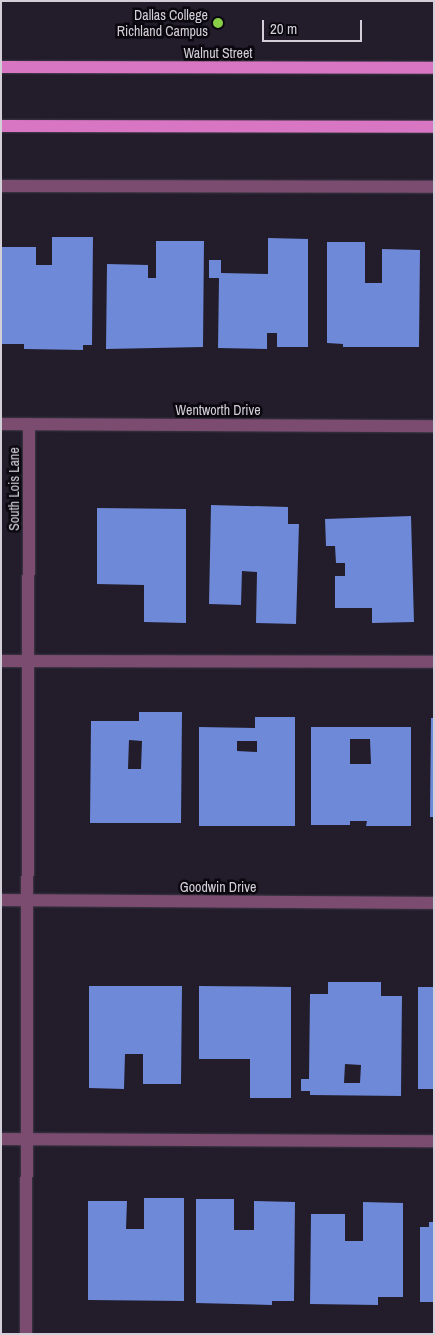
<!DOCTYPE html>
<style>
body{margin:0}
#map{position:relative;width:435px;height:1335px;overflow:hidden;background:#221c2b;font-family:"Archivo Narrow",sans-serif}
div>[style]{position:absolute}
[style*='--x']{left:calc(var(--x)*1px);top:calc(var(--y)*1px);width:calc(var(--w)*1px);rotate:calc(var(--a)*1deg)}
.building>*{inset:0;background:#6d89d7;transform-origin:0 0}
.roads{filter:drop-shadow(0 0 1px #3e3947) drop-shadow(0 0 1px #3e3947)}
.minor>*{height:12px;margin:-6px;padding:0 6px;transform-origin:6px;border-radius:6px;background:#7c4c70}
.major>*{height:12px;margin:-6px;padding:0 6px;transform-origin:6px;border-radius:6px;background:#d976c3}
.dots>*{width:14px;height:14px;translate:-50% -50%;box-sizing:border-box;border:2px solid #0a080e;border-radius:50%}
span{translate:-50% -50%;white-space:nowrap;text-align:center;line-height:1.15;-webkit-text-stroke:5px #0a080e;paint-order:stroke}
.poi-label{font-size:14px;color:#d3cfd9}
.right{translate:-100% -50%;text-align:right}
.street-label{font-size:14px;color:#d3cfd9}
.frame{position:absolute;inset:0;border:2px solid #d3cfd9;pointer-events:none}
.scale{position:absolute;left:262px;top:20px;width:100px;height:22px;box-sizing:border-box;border:2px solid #d3cfd9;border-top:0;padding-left:6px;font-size:15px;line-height:18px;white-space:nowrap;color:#d3cfd9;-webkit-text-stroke:4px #0a080e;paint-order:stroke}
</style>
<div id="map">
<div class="building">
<div style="clip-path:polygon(52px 237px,93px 237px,92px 345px,83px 345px,83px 350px,24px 349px,24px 344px,1px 344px,1px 247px,36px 247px,36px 265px,52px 265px)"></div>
<div style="clip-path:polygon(268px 238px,308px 239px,308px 347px,277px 347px,277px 333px,267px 333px,267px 349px,218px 348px,219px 278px,209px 278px,209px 260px,221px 260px,221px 273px,268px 274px)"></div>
<div style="clip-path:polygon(156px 241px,204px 241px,203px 347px,106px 349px,107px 264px,148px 265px,148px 278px,156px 278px)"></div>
<div style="clip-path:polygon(327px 242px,365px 242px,365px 283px,382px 283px,382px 249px,420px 250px,419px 347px,343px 347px,343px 344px,327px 343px)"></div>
<div style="clip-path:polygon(211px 505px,288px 507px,288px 524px,299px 524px,296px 624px,256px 623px,257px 572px,242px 571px,241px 605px,209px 604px)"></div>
<div style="clip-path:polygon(97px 508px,186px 509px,186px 623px,144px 622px,144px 585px,97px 584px)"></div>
<div style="clip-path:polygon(411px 516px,414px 622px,372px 623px,372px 608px,335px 608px,335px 576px,345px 576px,345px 563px,336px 563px,335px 546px,326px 546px,325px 519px)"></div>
<div style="clip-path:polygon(evenodd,139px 712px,182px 712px,181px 823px,90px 823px,91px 721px,139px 721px,139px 712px,129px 740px,142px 741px,141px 769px,128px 769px,129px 740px)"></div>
<div style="clip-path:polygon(evenodd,255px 717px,295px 717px,295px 826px,199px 826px,199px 727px,255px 728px,255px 717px,237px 741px,257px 741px,257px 752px,237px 751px,237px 741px)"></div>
<div style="clip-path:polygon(431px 718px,434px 718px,434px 817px,430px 817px)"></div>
<div style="clip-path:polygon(evenodd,311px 727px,411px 727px,411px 826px,366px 826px,367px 821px,350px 821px,350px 825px,311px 825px,311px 727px,350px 739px,370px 739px,371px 764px,350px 764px,350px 739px)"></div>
<div style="clip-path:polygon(evenodd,328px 982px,381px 982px,381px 996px,402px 996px,401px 1096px,310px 1095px,310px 1091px,301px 1091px,301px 1079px,309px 1079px,310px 994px,328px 994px,328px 982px,345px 1064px,361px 1065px,360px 1083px,344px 1083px,345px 1064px)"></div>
<div style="clip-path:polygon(89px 986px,182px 986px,181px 1084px,143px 1084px,143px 1054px,125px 1054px,124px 1089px,89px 1088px)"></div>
<div style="clip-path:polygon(199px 986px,291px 987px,291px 1098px,250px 1098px,250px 1059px,199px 1059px)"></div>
<div style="left:418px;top:987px;width:16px;height:102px"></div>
<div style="clip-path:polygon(144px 1198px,184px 1198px,184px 1301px,88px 1300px,88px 1201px,127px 1201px,126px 1229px,144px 1229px)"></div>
<div style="clip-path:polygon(196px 1199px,234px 1199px,234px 1230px,254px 1230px,254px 1201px,295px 1202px,294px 1301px,272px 1301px,272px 1305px,196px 1303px)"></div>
<div style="clip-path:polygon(363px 1202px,403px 1203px,403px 1297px,378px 1297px,378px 1305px,310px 1304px,311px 1214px,345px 1214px,345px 1241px,363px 1241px)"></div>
<div style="clip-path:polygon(429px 1222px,434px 1222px,434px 1302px,420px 1302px,420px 1227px,429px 1227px)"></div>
</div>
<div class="roads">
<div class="minor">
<div style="--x:1;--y:186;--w:433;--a:0.1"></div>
<div style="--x:1;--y:424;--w:433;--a:0.3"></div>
<div style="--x:1;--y:661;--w:433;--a:0.1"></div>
<div style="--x:1;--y:900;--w:433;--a:0.4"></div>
<div style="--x:1;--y:1139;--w:433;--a:0.3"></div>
<div style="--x:26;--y:1334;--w:910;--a:-89.81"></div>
</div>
<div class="major">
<div style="--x:1;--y:67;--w:433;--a:0.1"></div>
<div style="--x:1;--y:126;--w:433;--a:0.1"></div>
</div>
</div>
<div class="dots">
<div style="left:218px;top:23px;background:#8ace47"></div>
</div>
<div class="poi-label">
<span class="right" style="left:208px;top:23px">Dallas College<br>Richland Campus</span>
</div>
<div class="street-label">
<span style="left:218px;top:53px">Walnut Street</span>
<span style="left:218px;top:410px">Wentworth Drive</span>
<span style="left:14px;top:489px;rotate:-90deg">South Lois Lane</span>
<span style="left:218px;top:887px">Goodwin Drive</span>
</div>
<div class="frame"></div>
<div class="scale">20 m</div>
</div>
